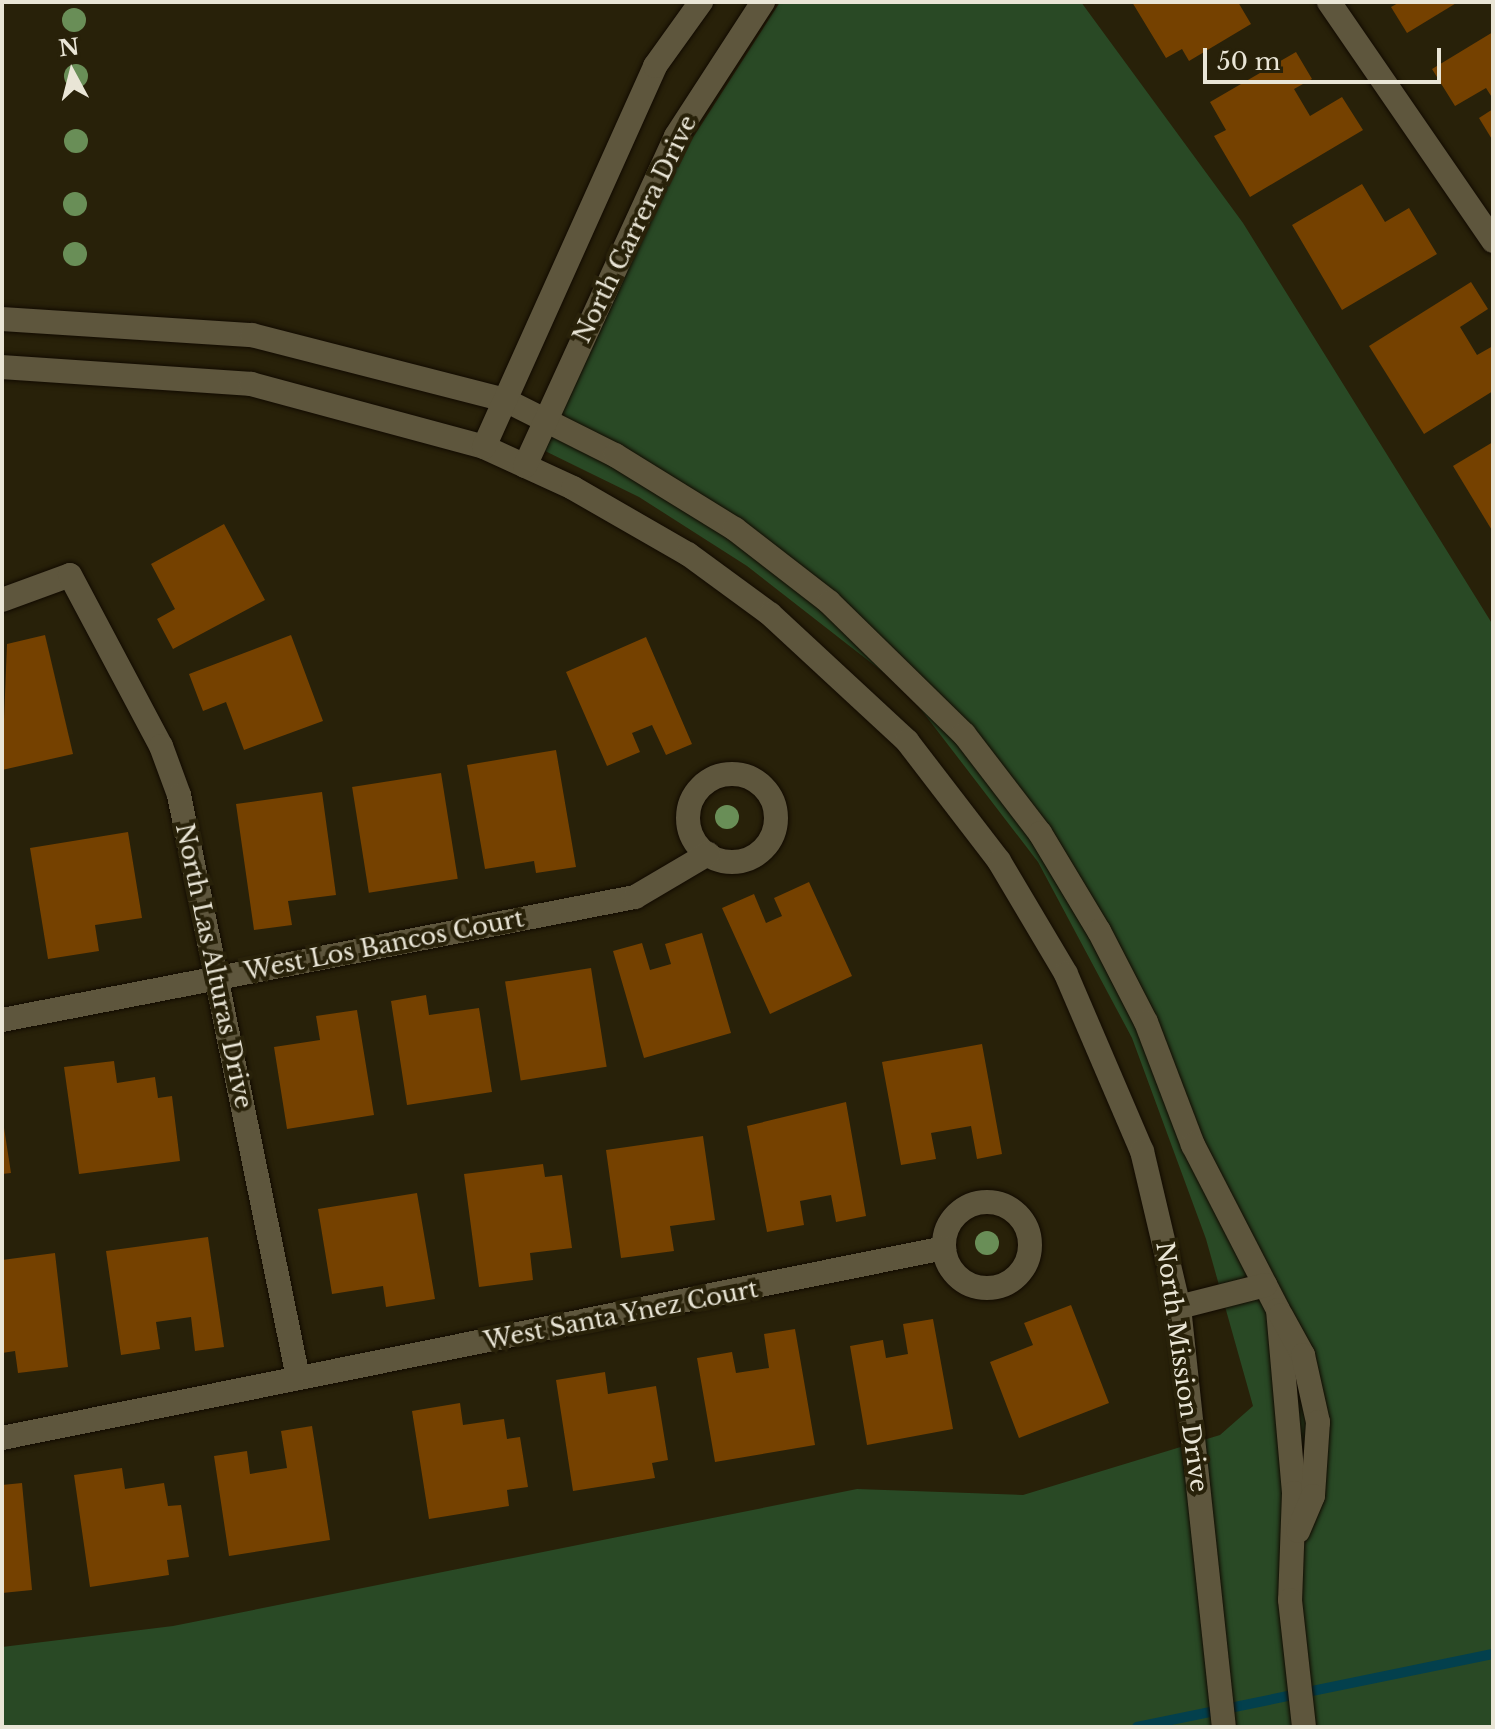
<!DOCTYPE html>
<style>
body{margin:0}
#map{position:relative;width:1495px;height:1729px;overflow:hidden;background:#282109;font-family:"Libre Baskerville",serif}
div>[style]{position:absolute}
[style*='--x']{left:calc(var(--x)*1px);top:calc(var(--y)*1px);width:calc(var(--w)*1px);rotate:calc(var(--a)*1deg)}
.green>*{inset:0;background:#294925}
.stream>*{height:10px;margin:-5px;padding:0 5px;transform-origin:5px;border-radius:5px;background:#03404d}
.building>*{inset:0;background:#754100;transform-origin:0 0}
.roads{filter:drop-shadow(0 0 2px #110a00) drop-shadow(0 0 2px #110a00)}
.minor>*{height:24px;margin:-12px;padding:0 12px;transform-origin:12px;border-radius:12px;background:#5e563d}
.minor>.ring{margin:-12px;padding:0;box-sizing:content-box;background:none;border:24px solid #5e563d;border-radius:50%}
.tertiary>*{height:24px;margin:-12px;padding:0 12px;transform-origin:12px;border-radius:12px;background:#5e563d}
.trees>*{width:24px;height:24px;margin:-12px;border-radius:50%;background:#698e57}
span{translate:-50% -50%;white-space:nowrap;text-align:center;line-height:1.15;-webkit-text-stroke:8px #282109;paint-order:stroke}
.street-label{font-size:24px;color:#e9e5d6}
.frame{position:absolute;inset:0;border:4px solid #e9e5d6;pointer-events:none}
.north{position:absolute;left:32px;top:32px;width:80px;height:80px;-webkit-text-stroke:6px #282109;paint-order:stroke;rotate:353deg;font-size:22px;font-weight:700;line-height:32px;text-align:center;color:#e9e5d6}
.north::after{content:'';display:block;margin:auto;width:28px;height:36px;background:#e9e5d6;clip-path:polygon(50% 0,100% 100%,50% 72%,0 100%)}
.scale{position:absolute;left:1203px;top:48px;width:238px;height:36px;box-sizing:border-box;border:4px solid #e9e5d6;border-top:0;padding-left:10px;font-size:24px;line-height:28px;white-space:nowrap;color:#e9e5d6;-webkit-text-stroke:6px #282109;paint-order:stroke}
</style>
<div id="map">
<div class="green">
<div style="clip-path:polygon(780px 2px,1081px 2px,1243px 223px,1493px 625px,1493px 1727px,2px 1727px,2px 1647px,173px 1626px,857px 1489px,1023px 1495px,1220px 1435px,1253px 1406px,1206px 1239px,1132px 1038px,1038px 862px,906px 690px,747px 566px,639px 497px,543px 450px,669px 175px)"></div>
</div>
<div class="stream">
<div style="--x:1137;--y:1727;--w:363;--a:-11.6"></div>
</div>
<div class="building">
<div style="clip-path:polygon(1132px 2px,1238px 2px,1251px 24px,1189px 61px,1182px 49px,1166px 58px)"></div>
<div style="clip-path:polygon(1400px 2px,1458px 2px,1407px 33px,1391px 7px)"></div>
<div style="clip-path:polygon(1493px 32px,1493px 99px,1486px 88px,1455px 106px,1432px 69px)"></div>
<div style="clip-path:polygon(1296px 52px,1312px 79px,1294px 89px,1310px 116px,1342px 97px,1363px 130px,1250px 197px,1214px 136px,1226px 130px,1210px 102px)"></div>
<div style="clip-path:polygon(1493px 109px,1493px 141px,1479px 118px)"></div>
<div style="clip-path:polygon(1362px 184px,1385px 222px,1409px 208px,1437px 254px,1342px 310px,1292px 225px)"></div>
<div style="clip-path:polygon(1471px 282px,1488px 309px,1460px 327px,1477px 355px,1493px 346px,1493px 391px,1424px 434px,1369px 346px)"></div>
<div style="clip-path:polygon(1493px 442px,1493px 532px,1453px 466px)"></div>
<div style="clip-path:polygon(224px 524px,265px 600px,173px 649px,157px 619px,175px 609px,151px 564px)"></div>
<div style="clip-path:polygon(45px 635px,73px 754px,2px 770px,7px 644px)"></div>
<div style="clip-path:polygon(291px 635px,323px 721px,244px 750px,226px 702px,203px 711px,189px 674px)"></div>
<div style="clip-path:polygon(646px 637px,692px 744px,666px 755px,652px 725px,632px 733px,640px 752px,607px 766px,566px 672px)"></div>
<div style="clip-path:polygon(556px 750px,576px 867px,536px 873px,534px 861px,485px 869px,467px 765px)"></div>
<div style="left:441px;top:773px;width:107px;height:90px;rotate:81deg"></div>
<div style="clip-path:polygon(322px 792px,336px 895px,288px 901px,292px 925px,254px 930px,236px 804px)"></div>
<div style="clip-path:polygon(128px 832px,142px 918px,95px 925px,99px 951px,48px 959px,30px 848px)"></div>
<div style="clip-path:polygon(809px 882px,852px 976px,770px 1014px,722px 908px,754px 894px,766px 923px,782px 916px,774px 898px)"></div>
<div style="clip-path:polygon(702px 933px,731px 1033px,644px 1058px,613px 951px,642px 943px,650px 970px,671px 964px,665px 944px)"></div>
<div style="left:591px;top:968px;width:100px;height:87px;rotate:81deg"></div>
<div style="clip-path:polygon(426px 995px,429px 1015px,479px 1008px,492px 1092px,407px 1105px,391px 1001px)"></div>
<div style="clip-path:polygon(357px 1010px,374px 1115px,287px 1129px,274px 1047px,320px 1040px,316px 1016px)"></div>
<div style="clip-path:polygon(982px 1044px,1002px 1154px,977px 1159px,971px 1126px,931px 1133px,936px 1159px,901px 1165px,882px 1062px)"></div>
<div style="clip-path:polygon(114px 1061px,117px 1083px,155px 1077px,158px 1098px,172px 1096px,180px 1161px,79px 1174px,64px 1067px)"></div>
<div style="clip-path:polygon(846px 1102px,866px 1216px,836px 1222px,831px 1195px,800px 1201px,804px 1225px,767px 1232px,747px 1126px)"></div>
<div style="clip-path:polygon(2px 1115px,11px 1173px,2px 1174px)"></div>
<div style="clip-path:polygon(703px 1136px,715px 1220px,670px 1226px,674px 1251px,621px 1258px,606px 1150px)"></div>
<div style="clip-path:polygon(543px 1164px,545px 1177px,562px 1175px,572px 1248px,530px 1253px,533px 1280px,479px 1287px,464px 1174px)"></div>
<div style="clip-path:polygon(417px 1193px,435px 1299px,386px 1307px,383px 1286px,332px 1294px,318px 1209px)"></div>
<div style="clip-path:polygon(208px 1237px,224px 1347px,195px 1351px,191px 1317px,156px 1322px,160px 1349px,121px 1355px,106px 1251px)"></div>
<div style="clip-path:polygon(55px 1253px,68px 1367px,18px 1373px,15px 1351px,2px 1353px,2px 1260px)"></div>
<div style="clip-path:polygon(1071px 1305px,1109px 1403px,1019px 1438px,990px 1362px,1033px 1345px,1024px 1323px)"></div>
<div style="clip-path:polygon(933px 1319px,953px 1429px,867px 1445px,850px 1346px,883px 1340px,886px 1358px,908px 1354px,903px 1324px)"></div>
<div style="clip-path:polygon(795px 1329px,815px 1445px,715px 1462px,697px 1358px,732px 1352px,736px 1373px,769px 1368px,764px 1334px)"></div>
<div style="clip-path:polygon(605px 1372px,608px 1394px,656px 1386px,668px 1460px,652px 1463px,655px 1478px,573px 1491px,556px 1380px)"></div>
<div style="clip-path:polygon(460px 1403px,463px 1425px,504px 1419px,507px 1439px,520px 1437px,528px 1487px,507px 1490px,509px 1506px,429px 1519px,412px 1411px)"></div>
<div style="clip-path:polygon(312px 1426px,330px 1540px,229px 1556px,214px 1456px,247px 1451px,250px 1474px,287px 1468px,281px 1431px)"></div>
<div style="clip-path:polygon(122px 1468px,125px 1489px,164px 1483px,168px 1506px,181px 1505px,189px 1557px,167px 1560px,169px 1575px,90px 1587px,74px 1475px)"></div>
<div style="clip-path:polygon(22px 1483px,32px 1590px,2px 1593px,2px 1485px)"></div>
</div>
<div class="roads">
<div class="minor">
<div style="--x:1329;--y:2;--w:290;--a:55.5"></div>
<div style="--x:2;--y:600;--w:72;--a:-20.2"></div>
<div style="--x:70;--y:575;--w:194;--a:62"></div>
<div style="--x:161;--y:746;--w:52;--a:69.8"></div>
<div style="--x:179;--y:795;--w:595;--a:78.46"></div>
<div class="ring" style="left:688px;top:774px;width:64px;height:64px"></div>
<div style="--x:2;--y:1020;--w:645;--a:-11"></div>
<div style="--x:635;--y:897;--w:85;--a:-30.5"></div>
<div class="ring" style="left:944px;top:1202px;width:62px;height:62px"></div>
<div style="--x:2;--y:1438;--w:961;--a:-11.4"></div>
</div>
<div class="tertiary">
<div style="--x:2;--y:319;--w:251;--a:3.7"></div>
<div style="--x:252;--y:335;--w:261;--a:14.4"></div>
<div style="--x:505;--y:400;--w:123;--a:26.6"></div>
<div style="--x:615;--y:455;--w:141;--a:31.7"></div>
<div style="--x:735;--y:529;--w:119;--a:37.8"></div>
<div style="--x:829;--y:602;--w:189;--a:44.4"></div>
<div style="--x:964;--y:734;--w:125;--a:52.5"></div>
<div style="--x:1040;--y:833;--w:114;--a:59"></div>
<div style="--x:1099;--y:931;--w:102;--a:62.7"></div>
<div style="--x:1146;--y:1022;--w:132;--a:69.1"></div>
<div style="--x:1193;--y:1145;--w:186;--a:62.7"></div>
<div style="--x:1278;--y:1310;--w:184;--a:85"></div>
<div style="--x:1294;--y:1493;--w:107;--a:92.1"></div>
<div style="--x:1290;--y:1600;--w:128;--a:83.7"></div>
<div style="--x:2;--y:367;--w:250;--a:3.9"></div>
<div style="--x:251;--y:384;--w:241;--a:15.1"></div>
<div style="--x:484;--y:447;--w:98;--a:24.7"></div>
<div style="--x:573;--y:488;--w:133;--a:29.9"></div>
<div style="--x:688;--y:554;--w:102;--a:36.2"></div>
<div style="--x:770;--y:614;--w:187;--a:42.8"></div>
<div style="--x:907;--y:741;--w:151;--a:52.5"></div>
<div style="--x:999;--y:861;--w:131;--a:59.3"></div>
<div style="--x:1066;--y:974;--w:193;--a:66.8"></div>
<div style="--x:1142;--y:1151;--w:160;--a:76.7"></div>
<div style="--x:1179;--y:1307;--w:422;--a:83.9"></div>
<div style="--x:484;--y:447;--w:418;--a:-65.8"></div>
<div style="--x:655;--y:66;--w:79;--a:-54.3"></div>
<div style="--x:525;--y:466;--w:363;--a:-65.4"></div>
<div style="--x:676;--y:136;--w:160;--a:-57"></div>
<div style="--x:1179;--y:1307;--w:89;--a:-14.3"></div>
<div style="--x:1281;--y:1315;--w:46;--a:61.2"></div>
<div style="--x:1303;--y:1355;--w:69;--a:77.4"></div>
<div style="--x:1318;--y:1422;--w:74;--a:93.9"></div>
<div style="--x:1313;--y:1496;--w:38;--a:113"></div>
</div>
</div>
<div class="trees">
<div style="left:74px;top:20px"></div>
<div style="left:76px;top:76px"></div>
<div style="left:76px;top:141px"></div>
<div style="left:75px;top:204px"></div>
<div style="left:75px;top:254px"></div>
<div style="left:727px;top:817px"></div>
<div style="left:987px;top:1243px"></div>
</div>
<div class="street-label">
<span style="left:635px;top:229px;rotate:-64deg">North Carrera Drive</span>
<span style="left:384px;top:945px;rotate:-11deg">West Los Bancos Court</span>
<span style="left:214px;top:966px;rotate:78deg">North Las Alturas Drive</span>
<span style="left:621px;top:1315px;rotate:-11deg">West Santa Ynez Court</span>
<span style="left:1182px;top:1367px;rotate:82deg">North Mission Drive</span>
</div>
<div class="frame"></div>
<div class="north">N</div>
<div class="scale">50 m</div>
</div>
